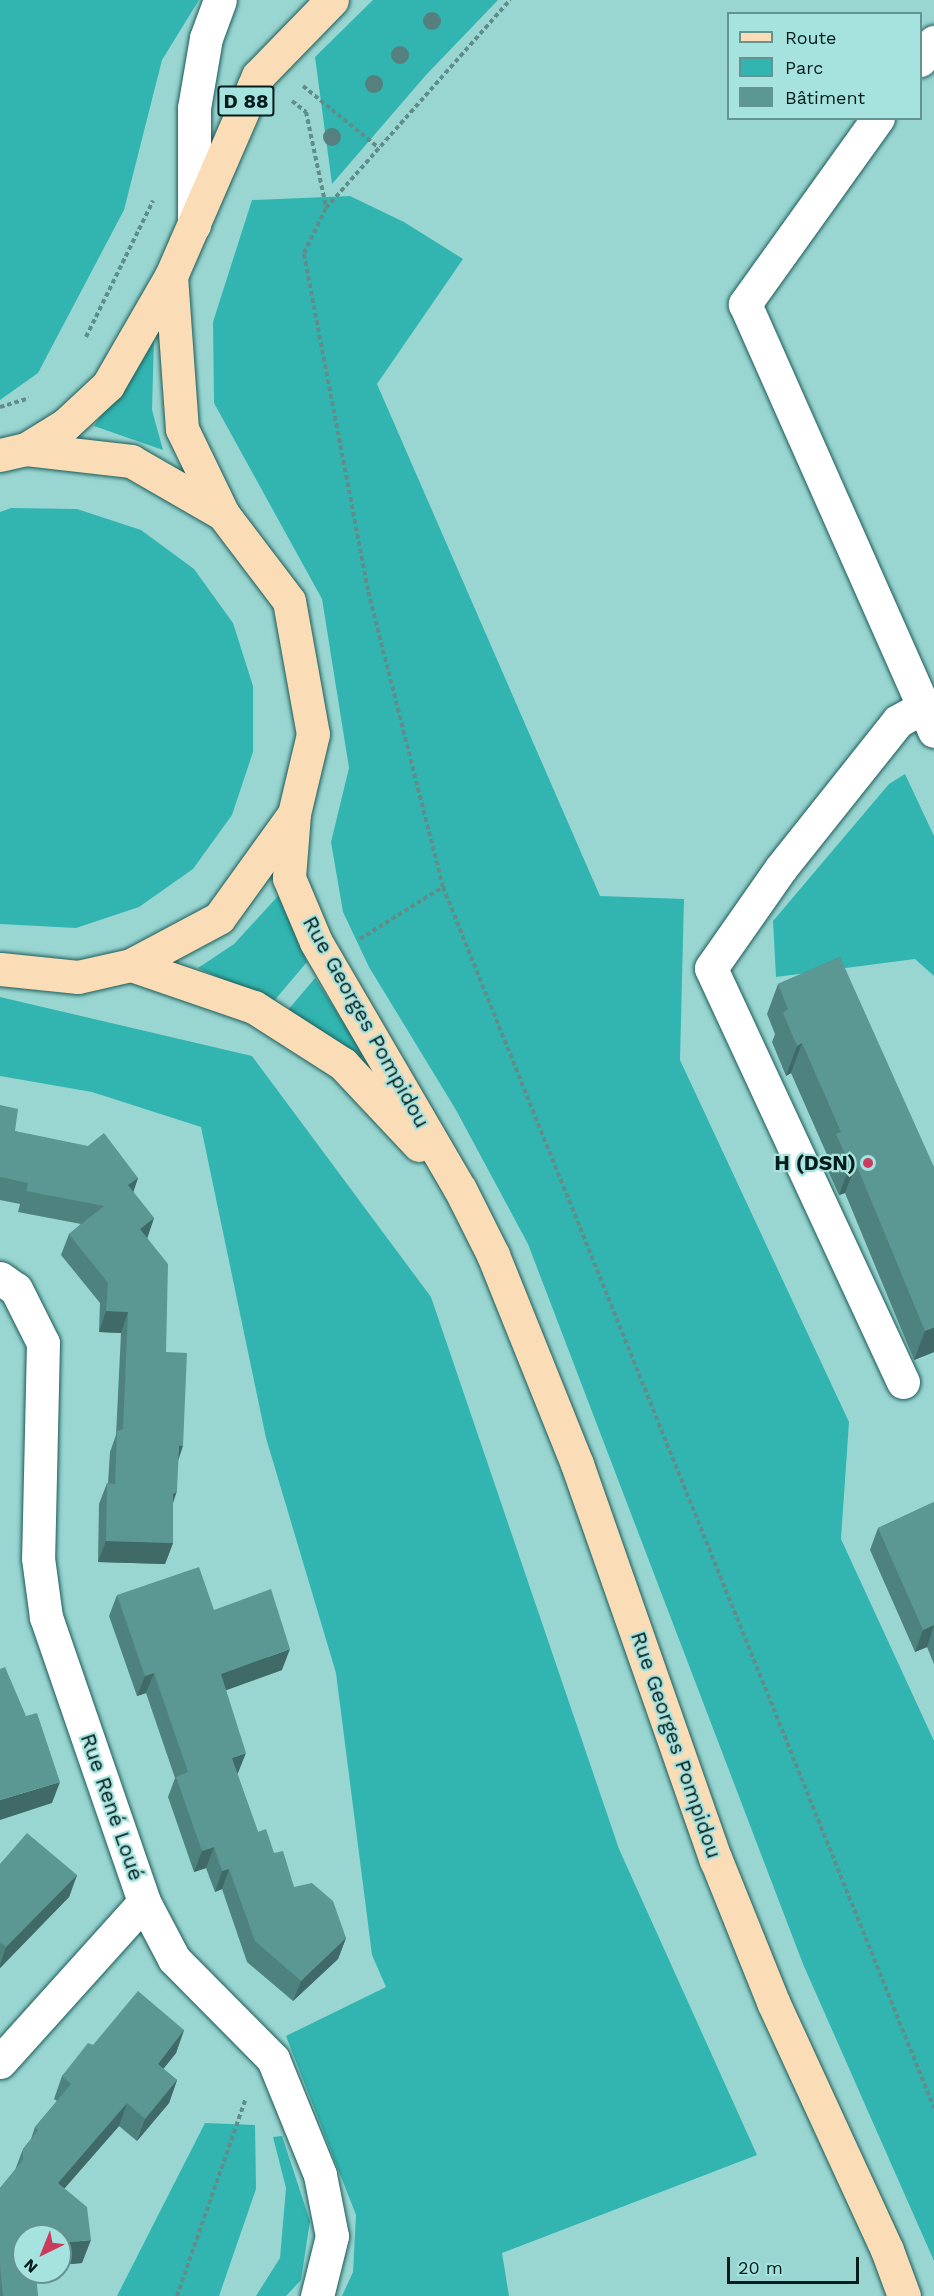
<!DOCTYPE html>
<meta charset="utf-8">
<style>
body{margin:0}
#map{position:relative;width:934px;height:2296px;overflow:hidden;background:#99d6d2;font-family:"Work Sans",sans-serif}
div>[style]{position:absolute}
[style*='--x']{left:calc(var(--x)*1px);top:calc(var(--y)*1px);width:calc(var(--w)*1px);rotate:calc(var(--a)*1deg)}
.green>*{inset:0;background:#32b5b0}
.path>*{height:4px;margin-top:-2px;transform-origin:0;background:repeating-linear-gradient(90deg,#5e8d8a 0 4.5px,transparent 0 7.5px)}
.roads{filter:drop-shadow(0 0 2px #1e5c59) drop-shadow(0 0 2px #1e5c59)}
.minor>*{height:33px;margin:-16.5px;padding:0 16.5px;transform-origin:16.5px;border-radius:16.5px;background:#fff}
.major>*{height:33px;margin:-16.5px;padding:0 16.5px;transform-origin:16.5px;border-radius:16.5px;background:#fadcb7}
.trees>*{width:18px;height:18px;margin:-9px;border-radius:50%;background:#56807e}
.wall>*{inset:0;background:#4e827e}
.shaded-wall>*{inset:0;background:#406a67}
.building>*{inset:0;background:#5b9793}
.dots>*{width:16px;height:16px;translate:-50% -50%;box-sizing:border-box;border:3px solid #a6e3df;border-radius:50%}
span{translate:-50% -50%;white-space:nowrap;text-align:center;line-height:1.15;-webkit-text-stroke:4.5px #a6e3df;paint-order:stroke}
.shield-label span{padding:2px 4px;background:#a6e3df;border:2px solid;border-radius:4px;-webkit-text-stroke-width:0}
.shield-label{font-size:20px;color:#041c1b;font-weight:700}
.street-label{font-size:21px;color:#041c1b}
.poi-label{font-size:21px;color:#041c1b;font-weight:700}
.right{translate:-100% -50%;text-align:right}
.legend{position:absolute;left:727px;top:12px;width:195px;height:108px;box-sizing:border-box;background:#a6e3df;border:2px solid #659391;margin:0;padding:8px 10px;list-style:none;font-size:18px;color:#041c1b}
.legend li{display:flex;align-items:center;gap:12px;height:30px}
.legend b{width:30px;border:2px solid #659391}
.north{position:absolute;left:12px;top:2224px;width:60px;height:60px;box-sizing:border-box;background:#a6e3df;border:2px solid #659391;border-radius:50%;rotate:223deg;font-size:16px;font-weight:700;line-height:24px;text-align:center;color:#041c1b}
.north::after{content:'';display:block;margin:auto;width:21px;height:27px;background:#ca3b5d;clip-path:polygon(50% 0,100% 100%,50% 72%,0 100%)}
.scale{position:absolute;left:727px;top:2257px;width:132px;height:27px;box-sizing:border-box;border:3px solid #041c1b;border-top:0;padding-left:8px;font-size:18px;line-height:21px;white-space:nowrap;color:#041c1b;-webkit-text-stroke:4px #a6e3df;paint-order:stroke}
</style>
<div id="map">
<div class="green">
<div style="clip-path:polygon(0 0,199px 0,162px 60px,124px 210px,38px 373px,0 400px)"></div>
<div style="clip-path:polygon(373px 0,498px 0,426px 75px,332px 184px,315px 57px)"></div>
<div style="clip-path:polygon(350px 196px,404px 222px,463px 259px,377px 384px,600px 896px,684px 899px,680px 1060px,849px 1422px,841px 1539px,934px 1741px,934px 2261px,803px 1964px,528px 1244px,456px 1110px,369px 967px,343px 912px,331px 842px,349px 768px,322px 599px,214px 403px,213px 322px,252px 200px)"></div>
<div style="clip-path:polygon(154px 338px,152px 410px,163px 450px,94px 426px)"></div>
<div style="clip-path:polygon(11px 508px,77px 509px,141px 530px,194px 569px,233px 623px,253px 686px,253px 752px,232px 815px,193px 869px,139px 907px,76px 928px,0 924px,0 512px)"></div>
<div style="clip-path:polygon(905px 774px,934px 836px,934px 976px,915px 959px,776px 977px,773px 921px,889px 784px)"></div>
<div style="clip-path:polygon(278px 896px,307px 962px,273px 1002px,198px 968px,234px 944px)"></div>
<div style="clip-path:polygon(315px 978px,364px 1055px,357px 1061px,288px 1010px)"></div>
<div style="clip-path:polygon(0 997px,252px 1056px,431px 1297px,619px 1849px,757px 2155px,502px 2253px,509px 2296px,342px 2296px,353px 2272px,356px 2215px,286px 2036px,386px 1987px,372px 1955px,336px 1673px,266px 1438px,201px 1127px,92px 1092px,0 1076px)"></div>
<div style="clip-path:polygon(205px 2123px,255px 2125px,256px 2189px,219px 2296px,117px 2296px)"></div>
<div style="clip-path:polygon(282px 2136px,310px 2221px,301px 2280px,286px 2296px,256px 2296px,280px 2258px,286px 2188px,273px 2137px)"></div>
</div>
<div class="path">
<div style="--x:303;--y:86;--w:98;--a:39.2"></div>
<div style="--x:292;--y:101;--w:18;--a:38"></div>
<div style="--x:306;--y:112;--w:97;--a:78.1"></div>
<div style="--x:86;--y:337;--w:152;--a:-63.8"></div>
<div style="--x:0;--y:407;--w:30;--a:-17"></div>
<div style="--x:443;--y:887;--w:1316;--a:68.09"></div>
<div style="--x:360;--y:939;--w:98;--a:-32.1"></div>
<div style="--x:443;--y:887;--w:306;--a:-104.2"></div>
<div style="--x:368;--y:590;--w:343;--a:-100.8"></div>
<div style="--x:304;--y:253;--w:50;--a:-63.9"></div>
<div style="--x:326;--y:208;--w:278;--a:-48.5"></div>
<div style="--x:177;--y:2296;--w:210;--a:-70.8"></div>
</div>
<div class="roads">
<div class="minor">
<div style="--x:920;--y:60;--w:23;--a:-52"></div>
<div style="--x:878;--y:118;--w:229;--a:125.6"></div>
<div style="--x:745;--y:304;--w:467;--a:66.1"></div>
<div style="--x:194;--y:225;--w:117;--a:-90"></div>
<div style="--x:194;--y:108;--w:71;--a:-80.3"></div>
<div style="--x:206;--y:38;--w:40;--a:-69.8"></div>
<div style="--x:0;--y:1278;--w:19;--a:35"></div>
<div style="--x:16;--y:1289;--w:60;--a:63.4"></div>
<div style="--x:43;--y:1343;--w:215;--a:91.3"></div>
<div style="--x:38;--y:1558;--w:60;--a:82.3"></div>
<div style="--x:46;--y:1617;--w:301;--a:71"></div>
<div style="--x:144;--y:1902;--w:64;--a:62.2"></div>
<div style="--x:174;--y:1959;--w:141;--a:45.3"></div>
<div style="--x:273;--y:2059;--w:125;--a:67.9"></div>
<div style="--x:320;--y:2175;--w:62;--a:78.9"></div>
<div style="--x:332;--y:2236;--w:62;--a:104"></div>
<div style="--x:903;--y:1382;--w:456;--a:-114.9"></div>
<div style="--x:711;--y:968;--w:122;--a:-55"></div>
<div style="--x:781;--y:868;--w:188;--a:-51.5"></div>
<div style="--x:898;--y:721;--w:29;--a:-29"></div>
<div style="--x:0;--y:2062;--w:215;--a:-48"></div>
</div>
<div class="major">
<div style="--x:171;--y:276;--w:153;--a:85.9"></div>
<div style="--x:182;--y:429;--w:94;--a:64.2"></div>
<div style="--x:26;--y:449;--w:46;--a:-31.6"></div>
<div style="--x:65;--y:425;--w:59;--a:-42.9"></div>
<div style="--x:108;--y:385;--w:126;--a:-60"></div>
<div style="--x:171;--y:276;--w:218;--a:-66.5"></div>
<div style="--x:258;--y:76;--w:106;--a:-45.8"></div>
<div style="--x:0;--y:455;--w:27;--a:-13"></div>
<div style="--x:26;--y:449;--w:106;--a:6.5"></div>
<div style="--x:131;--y:461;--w:106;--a:29.9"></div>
<div style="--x:223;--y:514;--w:109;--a:52.8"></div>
<div style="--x:289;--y:601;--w:135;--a:79.8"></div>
<div style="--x:313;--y:734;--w:82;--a:103.4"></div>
<div style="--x:294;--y:814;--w:128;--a:125.8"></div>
<div style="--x:219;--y:918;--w:100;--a:151.9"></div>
<div style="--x:131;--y:965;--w:54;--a:167.2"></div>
<div style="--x:78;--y:977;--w:78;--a:-174.1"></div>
<div style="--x:294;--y:814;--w:64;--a:94.5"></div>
<div style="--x:289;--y:878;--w:69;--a:67.1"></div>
<div style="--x:316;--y:942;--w:286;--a:59.8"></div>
<div style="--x:460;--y:1189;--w:74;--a:63.4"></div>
<div style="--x:493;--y:1255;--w:225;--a:68.1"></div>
<div style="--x:577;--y:1464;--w:420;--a:70.7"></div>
<div style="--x:716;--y:1860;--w:153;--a:68.1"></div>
<div style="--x:773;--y:2002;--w:273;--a:65.3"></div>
<div style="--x:887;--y:2250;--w:49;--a:69.7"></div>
<div style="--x:131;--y:965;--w:130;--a:18.9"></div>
<div style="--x:254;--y:1007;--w:106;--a:32.6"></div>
<div style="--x:343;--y:1064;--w:111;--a:46.8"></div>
</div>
</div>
<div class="trees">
<div style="left:432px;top:21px"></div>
<div style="left:400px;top:55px"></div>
<div style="left:374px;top:84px"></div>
<div style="left:332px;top:137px"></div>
</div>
<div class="wall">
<div style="clip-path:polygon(840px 957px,934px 1352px,914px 1360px,845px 1193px,839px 1195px,825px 1164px,828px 1157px,791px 1073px,786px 1076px,772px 1042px,775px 1034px,767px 1014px,778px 984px)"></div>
<div style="clip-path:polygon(0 1105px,15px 1131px,138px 1178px,133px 1192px,154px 1218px,147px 1237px,166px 1352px,178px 1460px,173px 1503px,173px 1543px,165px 1564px,98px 1562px,99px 1504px,107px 1483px,108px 1483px,110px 1452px,116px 1435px,121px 1333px,99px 1332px,100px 1303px,61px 1255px,69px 1234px,81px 1224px,18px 1212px,20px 1204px,0 1200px)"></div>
<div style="clip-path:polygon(934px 1502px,934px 1664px,927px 1647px,915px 1652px,870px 1550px,878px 1528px)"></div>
<div style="clip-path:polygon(117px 1595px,214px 1610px,282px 1670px,226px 1690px,238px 1773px,237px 1774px,258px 1832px,274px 1853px,294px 1887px,346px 1938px,338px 1959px,293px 2001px,247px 1962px,222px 1889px,215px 1892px,206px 1868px,194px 1872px,168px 1797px,175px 1778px,146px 1693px,137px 1696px,109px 1616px)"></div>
<div style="clip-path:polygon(0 1864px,77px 1875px,69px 1897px,0 1968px)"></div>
<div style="clip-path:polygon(184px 2030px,176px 2053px,163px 2069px,177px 2080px,169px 2103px,137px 2141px,119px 2126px,64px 2189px,82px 2263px,60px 2265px,60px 2236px,24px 2236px,38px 2296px,0 2296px,0 2188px,15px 2170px,23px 2149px,31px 2139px,35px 2127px,57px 2101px,54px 2099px,62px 2076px,93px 2045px)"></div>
</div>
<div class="shaded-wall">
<div style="clip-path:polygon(802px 1043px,791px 1073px,786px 1076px,797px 1046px)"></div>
<div style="clip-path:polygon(856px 1164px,845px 1193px,839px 1195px,850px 1165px)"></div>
<div style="clip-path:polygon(138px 1178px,131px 1199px,128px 1185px)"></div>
<div style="clip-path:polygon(154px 1218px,147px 1239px,140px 1229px)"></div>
<div style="clip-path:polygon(106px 1311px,128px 1312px,121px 1333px,99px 1332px)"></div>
<div style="clip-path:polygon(934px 1327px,934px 1352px,914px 1360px,925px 1331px)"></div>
<div style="clip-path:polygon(179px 1446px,183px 1446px,176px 1467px)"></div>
<div style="clip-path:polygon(177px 1491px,170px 1512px,173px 1494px)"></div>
<div style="clip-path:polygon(106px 1541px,173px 1543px,165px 1564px,98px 1562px)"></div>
<div style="clip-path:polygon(934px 1625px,927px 1647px,915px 1652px,923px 1630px)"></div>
<div style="clip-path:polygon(290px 1649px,282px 1670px,213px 1695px,221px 1674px)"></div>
<div style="clip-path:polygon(154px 1673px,146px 1693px,137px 1696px,145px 1676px)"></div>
<div style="clip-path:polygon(246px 1753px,238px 1773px,224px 1778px,232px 1758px)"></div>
<div style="clip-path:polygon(60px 1782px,52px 1803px,0 1820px,0 1800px)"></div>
<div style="clip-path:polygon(214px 1847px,206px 1868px,194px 1872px,202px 1851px)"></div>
<div style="clip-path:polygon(229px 1869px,222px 1889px,215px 1892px,222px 1871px)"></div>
<div style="clip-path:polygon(77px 1875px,69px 1897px,0 1968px,0 1965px,6px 1947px)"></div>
<div style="clip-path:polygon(346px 1938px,338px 1959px,293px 2001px,301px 1981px)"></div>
<div style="clip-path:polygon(184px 2030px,176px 2053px,149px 2087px,158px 2064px)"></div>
<div style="clip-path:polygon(177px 2080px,169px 2103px,137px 2141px,145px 2119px)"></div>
<div style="clip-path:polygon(127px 2103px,119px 2126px,49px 2206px,58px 2183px)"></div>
<div style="clip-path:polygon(91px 2240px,82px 2263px,60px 2265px,60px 2243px)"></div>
</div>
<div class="building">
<div style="clip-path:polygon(840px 957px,934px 1167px,934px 1327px,925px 1331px,856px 1164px,850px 1165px,836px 1134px,841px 1132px,802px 1043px,797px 1046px,783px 1013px,788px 1009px,778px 984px)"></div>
<div style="clip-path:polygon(0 1105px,18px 1109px,15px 1131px,88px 1146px,104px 1133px,138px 1178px,128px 1185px,154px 1218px,140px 1229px,168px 1264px,166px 1352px,187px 1353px,183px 1446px,179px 1446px,177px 1491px,173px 1494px,173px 1543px,106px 1541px,107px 1483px,115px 1484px,117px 1431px,123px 1429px,128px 1312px,106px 1311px,108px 1283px,69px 1234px,104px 1206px,26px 1191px,28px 1183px,0 1177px)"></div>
<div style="clip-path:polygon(934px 1502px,934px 1625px,923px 1630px,878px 1528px)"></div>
<div style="clip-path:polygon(199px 1567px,214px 1610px,271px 1589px,290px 1649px,221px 1674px,246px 1753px,232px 1758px,258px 1832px,266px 1829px,274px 1853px,283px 1851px,294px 1887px,312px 1883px,333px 1901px,346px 1938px,301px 1981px,255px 1941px,229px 1869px,222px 1871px,214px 1847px,202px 1851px,176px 1777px,188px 1772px,154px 1673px,145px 1676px,117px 1595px)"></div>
<div style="clip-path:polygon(5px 1667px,26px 1716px,37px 1713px,60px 1782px,0 1800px,0 1669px)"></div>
<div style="clip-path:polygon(27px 1833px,77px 1875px,6px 1947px,1px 1943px,0 1945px,0 1864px)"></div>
<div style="clip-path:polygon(138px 1991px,184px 2030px,158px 2064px,177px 2080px,145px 2119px,127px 2103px,58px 2183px,87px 2207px,91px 2240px,60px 2243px,60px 2236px,24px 2236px,24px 2272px,36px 2272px,38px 2296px,3px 2296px,0 2265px,0 2188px,23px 2160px,23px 2149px,38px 2130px,35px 2127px,71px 2084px,62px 2076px,88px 2043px,93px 2045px)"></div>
</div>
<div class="dots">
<div style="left:868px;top:1163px;background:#ca3b5d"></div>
</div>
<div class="shield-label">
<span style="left:246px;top:101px">D 88</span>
</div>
<div class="street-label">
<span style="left:366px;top:1022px;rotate:61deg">Rue Georges Pompidou</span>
<span style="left:676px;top:1745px;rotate:71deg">Rue Georges Pompidou</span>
<span style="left:112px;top:1807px;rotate:71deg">Rue René Loué</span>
</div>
<div class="poi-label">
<span class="right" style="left:856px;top:1163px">H (DSN)</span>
</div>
<ul class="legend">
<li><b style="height:8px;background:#fadcb7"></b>Route</li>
<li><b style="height:16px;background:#32b5b0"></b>Parc</li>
<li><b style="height:16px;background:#5b9793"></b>Bâtiment</li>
</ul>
<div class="north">N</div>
<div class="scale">20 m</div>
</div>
